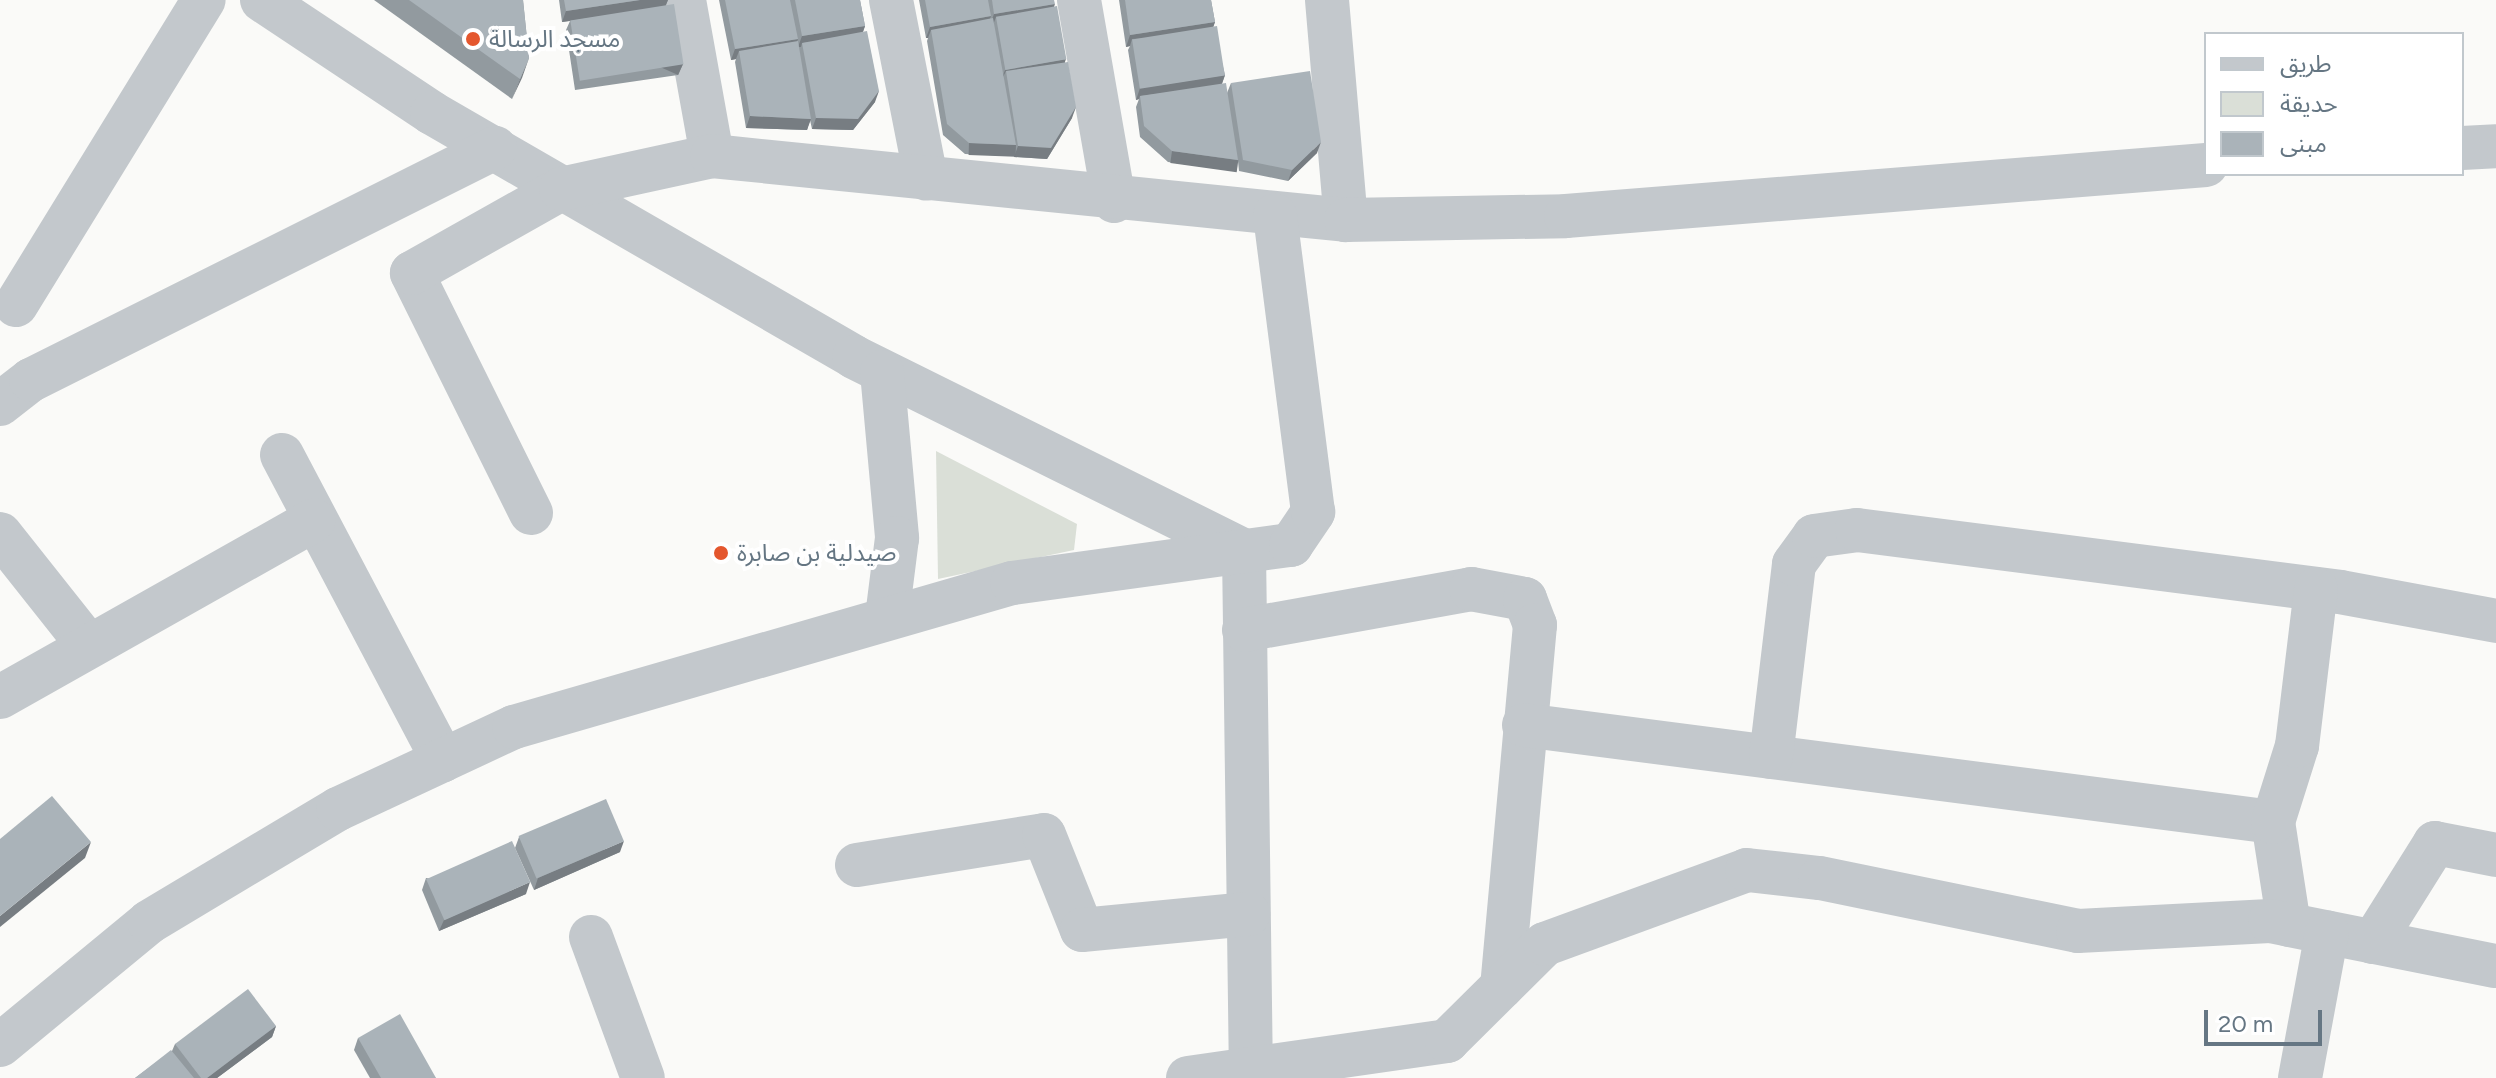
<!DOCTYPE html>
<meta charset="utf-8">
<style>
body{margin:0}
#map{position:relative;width:2496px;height:1078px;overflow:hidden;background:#fafaf8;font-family:Figtree,"Noto Sans Arabic",sans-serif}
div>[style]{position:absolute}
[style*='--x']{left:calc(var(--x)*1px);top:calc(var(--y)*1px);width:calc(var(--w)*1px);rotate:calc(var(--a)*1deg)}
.green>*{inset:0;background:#dadfd7}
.minor>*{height:44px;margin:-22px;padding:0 22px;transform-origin:22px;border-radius:22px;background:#c3c8cc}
.wall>*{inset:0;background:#929a9f}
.shaded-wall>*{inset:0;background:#777d82;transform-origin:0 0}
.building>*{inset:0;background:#aab3b9;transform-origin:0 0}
.dots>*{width:22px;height:22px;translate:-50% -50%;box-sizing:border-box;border:4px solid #fff;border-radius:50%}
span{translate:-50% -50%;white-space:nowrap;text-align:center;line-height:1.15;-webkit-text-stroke:8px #fff;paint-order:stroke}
.poi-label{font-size:24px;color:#657683}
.left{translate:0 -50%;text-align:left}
.legend{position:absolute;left:2204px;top:32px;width:260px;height:144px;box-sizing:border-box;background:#fff;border:2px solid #c1c8cd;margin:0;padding:10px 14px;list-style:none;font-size:24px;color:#657683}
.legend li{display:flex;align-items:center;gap:16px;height:40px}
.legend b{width:40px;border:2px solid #c1c8cd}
.scale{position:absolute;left:2204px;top:1010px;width:118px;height:36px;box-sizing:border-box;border:4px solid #657683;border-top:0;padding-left:10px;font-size:24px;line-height:28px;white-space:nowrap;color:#657683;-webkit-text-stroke:6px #fff;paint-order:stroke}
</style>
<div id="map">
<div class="green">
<div style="clip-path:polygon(936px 451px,1077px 524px,1074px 550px,938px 579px)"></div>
</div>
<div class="minor">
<div style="--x:262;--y:0;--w:204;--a:33.6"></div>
<div style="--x:432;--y:113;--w:487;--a:30"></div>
<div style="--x:854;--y:357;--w:436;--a:26.4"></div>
<div style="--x:1244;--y:551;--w:527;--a:89.24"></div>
<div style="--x:684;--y:0;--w:158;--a:79.8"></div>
<div style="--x:891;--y:0;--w:182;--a:78.9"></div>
<div style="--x:1079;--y:0;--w:204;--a:80.1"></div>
<div style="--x:1327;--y:0;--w:221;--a:85.1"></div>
<div style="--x:2462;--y:148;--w:34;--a:-3"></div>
<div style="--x:16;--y:305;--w:358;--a:-58.4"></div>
<div style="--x:882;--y:372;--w:167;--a:84.8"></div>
<div style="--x:897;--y:538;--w:80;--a:97.2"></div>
<div style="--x:0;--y:404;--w:39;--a:-38"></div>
<div style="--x:31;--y:380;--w:519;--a:-26.57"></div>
<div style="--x:282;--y:455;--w:345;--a:62.2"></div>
<div style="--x:531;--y:513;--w:268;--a:-116.4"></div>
<div style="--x:412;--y:273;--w:171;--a:-29.4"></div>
<div style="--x:561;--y:189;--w:155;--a:-12.3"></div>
<div style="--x:712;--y:156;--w:637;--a:5.76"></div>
<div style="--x:1346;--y:220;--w:220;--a:-1"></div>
<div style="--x:1566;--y:216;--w:642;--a:-4.56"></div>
<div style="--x:0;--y:534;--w:142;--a:51.6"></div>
<div style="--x:1244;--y:630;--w:231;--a:-10.2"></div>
<div style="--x:1471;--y:589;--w:55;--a:10.5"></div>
<div style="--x:1525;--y:599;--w:28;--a:69"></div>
<div style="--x:1535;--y:625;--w:363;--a:95.2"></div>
<div style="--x:0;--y:697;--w:360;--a:-29.4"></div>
<div style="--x:1524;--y:725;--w:755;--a:7.38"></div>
<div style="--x:1771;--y:757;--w:194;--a:-83.2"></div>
<div style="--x:1794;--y:564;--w:34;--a:-54"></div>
<div style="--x:1814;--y:536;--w:43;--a:-7.9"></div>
<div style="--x:1857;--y:530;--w:487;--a:7.3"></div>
<div style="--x:2340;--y:592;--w:159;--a:10.5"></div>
<div style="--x:857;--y:865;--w:189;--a:-9.1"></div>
<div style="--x:1044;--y:835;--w:102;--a:68.2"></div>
<div style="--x:1082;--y:930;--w:167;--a:-5.5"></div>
<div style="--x:2289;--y:925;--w:104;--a:-98.8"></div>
<div style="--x:2273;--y:822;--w:80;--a:-72.5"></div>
<div style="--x:2297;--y:746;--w:158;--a:-83.1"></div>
<div style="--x:591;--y:937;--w:150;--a:69.8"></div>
<div style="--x:2373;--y:942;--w:117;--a:-57.9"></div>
<div style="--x:2435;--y:843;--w:62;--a:11.1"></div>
<div style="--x:0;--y:1045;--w:193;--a:-39.5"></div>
<div style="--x:149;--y:922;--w:220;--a:-30.9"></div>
<div style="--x:338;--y:809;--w:194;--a:-25"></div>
<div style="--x:514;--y:727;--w:518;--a:-16.13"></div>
<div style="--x:1012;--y:583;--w:282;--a:-7.8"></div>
<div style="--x:1291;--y:545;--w:40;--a:-56"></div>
<div style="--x:1313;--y:512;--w:299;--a:-97.3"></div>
<div style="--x:1188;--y:1078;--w:262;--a:-8.1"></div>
<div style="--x:1447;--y:1041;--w:138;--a:-44.7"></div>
<div style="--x:1545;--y:944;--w:215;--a:-20.1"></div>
<div style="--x:1747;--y:870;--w:73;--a:6.3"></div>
<div style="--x:1820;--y:878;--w:263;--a:11.6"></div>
<div style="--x:2078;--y:931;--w:192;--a:-3"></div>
<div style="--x:2270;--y:921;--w:230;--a:11.3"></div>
<div style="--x:2300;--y:1078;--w:148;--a:-79.5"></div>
</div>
<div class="wall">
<div style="clip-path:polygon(374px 0,523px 0,529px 58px,512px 99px)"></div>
<div style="clip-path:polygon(559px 0,668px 0,666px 5px,683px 64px,678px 75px,575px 90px,566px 30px,570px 21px,562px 22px)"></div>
<div style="clip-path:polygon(719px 0,860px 0,865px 26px,863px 32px,875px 102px,853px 130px,812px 129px,810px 120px,807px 130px,746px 128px,735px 62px,736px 59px,731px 60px)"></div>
<div style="clip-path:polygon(919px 0,1054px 0,1054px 7px,1065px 63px,1072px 118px,1047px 159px,1014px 157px,1013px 151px,1012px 156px,965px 154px,943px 135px,927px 41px,928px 38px,926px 38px)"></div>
<div style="clip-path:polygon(1119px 0,1211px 0,1215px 22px,1213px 26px,1225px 75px,1222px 84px,1227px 93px,1231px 83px,1317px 153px,1288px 181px,1239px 171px,1238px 161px,1234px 171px,1168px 162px,1140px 137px,1136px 107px,1139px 99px,1136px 100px,1128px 50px,1130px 46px,1126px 47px)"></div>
<div style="clip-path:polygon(519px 837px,620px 852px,534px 890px,515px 848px)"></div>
<div style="clip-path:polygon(426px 878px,526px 894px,439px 931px,422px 890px)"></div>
<div style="clip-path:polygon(276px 1026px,272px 1037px,217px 1078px,135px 1078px,172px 1051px,175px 1044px)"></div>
<div style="clip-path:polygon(358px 1038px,436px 1078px,370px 1078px,354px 1050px)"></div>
</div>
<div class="shaded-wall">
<div style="clip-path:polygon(640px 0,668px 0,665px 7px,562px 22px,566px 11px)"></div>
<div style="clip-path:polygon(1055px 4px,1051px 15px,996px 17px,993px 25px,990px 25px,994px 14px)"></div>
<div style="clip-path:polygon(991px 16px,987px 27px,931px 30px,928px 38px,926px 38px,930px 27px)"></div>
<div style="clip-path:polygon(1215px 22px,1211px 34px,1132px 39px,1130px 46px,1126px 47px,1130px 35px)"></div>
<div style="clip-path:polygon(865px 26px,861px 37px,802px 43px,801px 47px,798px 47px,802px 36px)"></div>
<div style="clip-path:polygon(798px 39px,794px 50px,739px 51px,736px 59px,731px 60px,735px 49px)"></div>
<div style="clip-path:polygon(529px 58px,522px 78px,512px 99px,520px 79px)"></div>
<div style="clip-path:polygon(1066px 59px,1062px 70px,1006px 71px,1001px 81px,1005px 70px)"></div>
<div style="left:683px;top:64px;width:12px;height:105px;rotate:114deg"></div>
<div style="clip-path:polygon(1225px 75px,1221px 86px,1140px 96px,1139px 99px,1136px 100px,1140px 88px)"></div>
<div style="clip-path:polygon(879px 91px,875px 102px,853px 130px,812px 129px,816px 118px)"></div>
<div style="clip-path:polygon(1076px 107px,1072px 118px,1047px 159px,1014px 157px,1018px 146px)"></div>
<div style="clip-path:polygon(750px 116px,811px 119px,807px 130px,746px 128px)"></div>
<div style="clip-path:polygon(1321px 142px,1317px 153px,1288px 181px,1292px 170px)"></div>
<div style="left:969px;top:143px;width:47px;height:12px;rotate:2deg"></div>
<div style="left:1172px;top:151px;width:67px;height:12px;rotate:8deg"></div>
<div style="clip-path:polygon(624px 841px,620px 852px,534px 890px,538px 878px)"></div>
<div style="clip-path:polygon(91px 842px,85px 858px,0 927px,0 916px)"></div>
<div style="clip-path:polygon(530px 882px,526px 894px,439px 931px,444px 920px)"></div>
<div style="clip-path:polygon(276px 1026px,272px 1037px,217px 1078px,207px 1078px)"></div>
</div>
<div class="building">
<div style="clip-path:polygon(409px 0,523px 0,529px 58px,520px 79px)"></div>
<div style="clip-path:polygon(564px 0,640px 0,566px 11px)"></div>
<div style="clip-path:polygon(725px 0,790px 0,798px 39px,735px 49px)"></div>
<div style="clip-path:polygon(795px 0,860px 0,865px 26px,802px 36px)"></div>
<div style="clip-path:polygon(925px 0,988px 0,991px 16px,930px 27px)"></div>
<div style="clip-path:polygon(992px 0,1054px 0,1055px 4px,994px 14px)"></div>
<div style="clip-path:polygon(1125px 0,1211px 0,1215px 22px,1130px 35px)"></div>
<div style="left:674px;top:4px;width:61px;height:105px;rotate:81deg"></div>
<div style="left:1057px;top:6px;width:54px;height:62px;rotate:80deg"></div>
<div style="clip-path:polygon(993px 18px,1016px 145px,969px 143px,947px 124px,931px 30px)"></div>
<div style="left:1217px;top:26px;width:50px;height:86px;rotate:81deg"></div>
<div style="clip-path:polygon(867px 31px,879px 91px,858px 119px,816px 118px,802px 43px)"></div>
<div style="clip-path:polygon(798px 41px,811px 119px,750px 116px,739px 51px)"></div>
<div style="clip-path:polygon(1068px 62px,1076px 107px,1051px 148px,1018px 146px,1006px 71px)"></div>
<div style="clip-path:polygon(1310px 71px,1321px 142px,1292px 170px,1243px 160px,1231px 83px)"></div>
<div style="clip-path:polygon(1226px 83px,1238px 160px,1172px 151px,1144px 126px,1140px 96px)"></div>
<div style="clip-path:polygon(52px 796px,91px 842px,0 916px,0 839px)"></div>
<div style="left:606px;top:799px;width:46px;height:95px;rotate:67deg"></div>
<div style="left:512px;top:841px;width:45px;height:94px;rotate:66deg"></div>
<div style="clip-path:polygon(248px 989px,276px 1026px,207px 1078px,201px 1078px,175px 1044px)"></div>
<div style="clip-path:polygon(400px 1014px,436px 1078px,381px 1078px,358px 1038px)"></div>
<div style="clip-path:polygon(171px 1050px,194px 1078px,135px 1078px)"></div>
</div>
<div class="dots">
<div style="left:473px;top:39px;background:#e4572e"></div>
<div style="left:721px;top:553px;background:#e4572e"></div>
</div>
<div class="poi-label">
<span class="left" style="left:489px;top:39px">مسجد الرسالة</span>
<span class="left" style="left:737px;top:553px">صيدلية بن صابرة</span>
</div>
<ul class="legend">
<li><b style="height:10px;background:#c3c8cc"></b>طريق</li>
<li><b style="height:22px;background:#dadfd7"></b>حديقة</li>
<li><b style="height:22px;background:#aab3b9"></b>مبنى</li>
</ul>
<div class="scale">20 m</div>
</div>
